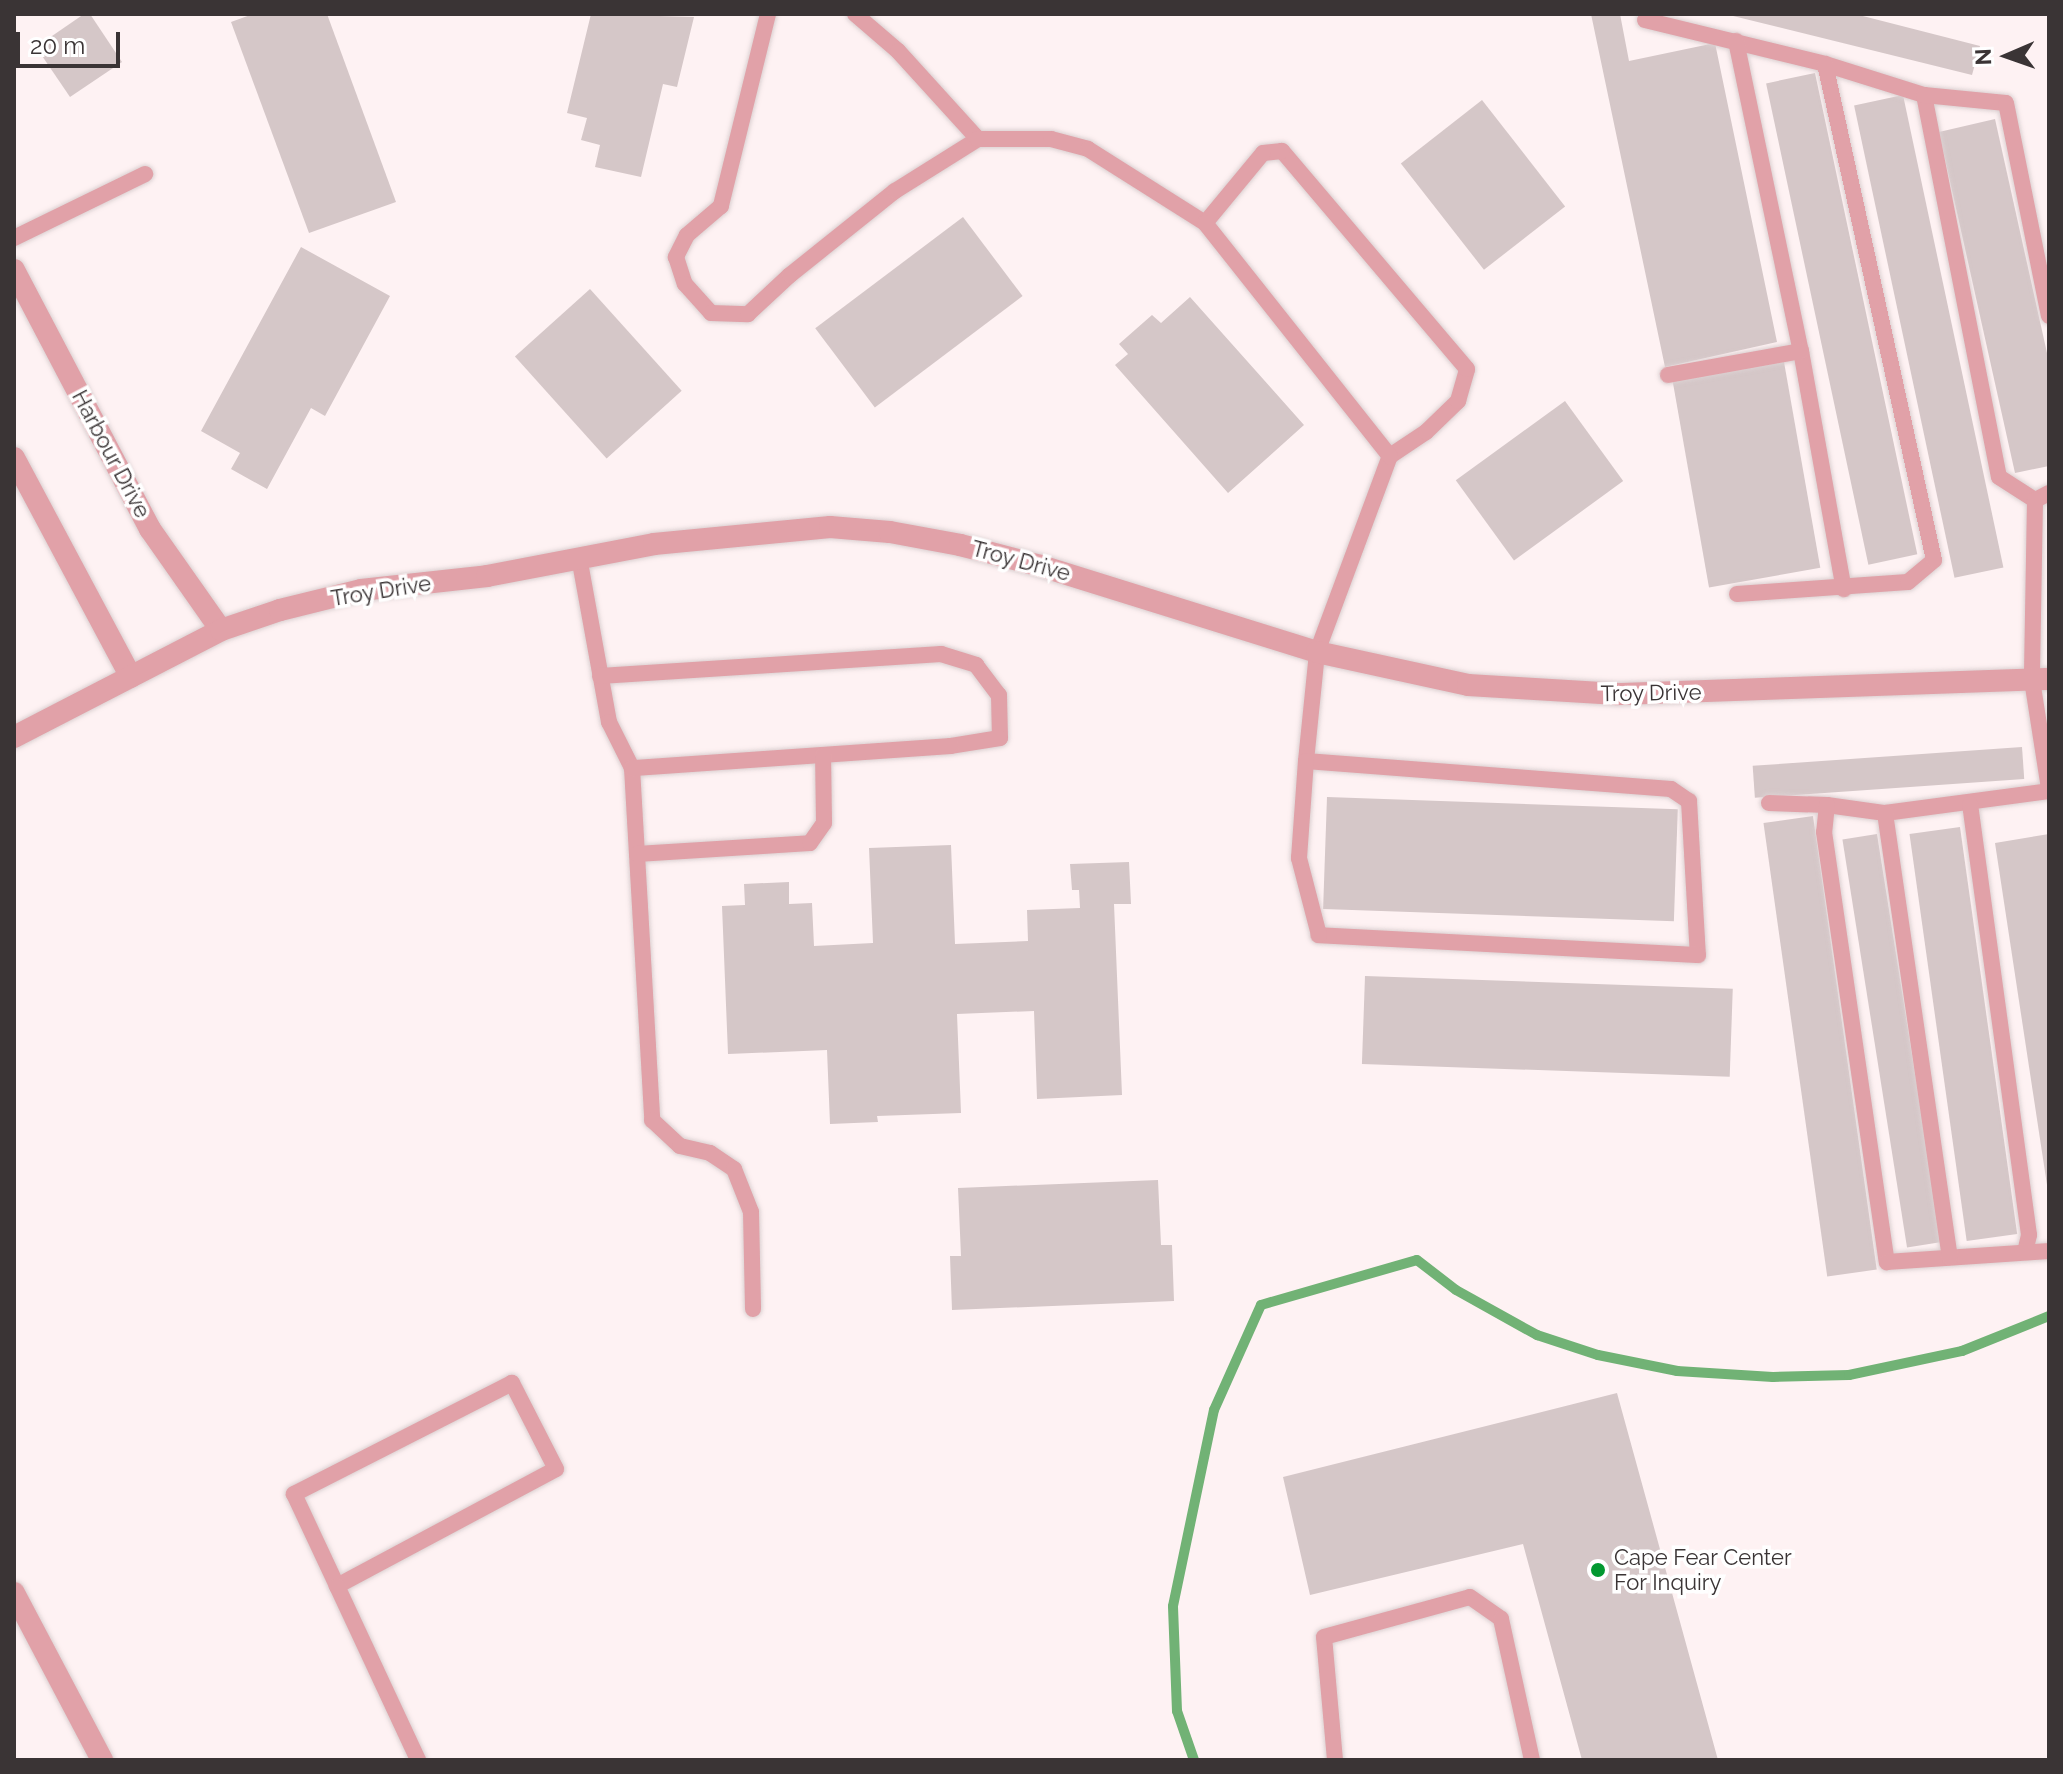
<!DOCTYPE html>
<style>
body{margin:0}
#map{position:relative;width:2063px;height:1774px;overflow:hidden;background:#fef2f3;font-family:Raleway,sans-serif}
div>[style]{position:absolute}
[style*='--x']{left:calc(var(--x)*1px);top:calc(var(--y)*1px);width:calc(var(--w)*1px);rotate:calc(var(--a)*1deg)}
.stream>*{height:10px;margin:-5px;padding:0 5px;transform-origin:5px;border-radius:5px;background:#71b275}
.building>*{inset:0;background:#d5c7c8;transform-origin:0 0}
.roads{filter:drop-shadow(0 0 2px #dbd0d1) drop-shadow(0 0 2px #dbd0d1)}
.service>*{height:16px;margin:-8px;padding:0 8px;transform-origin:8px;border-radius:8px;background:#e1a1a8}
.minor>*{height:22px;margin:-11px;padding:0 11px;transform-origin:11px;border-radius:11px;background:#e1a1a8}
.tertiary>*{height:22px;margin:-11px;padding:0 11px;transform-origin:11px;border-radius:11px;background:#e1a1a8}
.dots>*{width:22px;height:22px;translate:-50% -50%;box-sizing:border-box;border:4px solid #fff;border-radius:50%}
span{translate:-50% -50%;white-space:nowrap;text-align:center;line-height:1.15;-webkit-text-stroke:7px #fff;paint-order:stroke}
.street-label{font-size:22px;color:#3a3435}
.poi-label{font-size:22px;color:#3a3435}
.left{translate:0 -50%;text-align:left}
.frame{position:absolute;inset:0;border:16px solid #3a3435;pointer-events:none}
.north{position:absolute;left:1967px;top:16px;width:80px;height:80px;-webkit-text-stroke:6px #fff;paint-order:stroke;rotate:268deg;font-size:22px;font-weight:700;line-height:32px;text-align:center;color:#3a3435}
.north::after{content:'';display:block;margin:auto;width:28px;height:36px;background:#3a3435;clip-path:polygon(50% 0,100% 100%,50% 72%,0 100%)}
.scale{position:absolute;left:16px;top:32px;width:104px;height:36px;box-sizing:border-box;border:4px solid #3a3435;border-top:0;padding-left:10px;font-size:24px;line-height:28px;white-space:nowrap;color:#3a3435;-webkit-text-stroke:6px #fff;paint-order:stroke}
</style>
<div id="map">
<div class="stream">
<div style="--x:1194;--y:1760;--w:52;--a:-109.1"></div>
<div style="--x:1177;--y:1711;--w:105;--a:-92.2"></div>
<div style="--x:1173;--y:1606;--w:200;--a:-78.2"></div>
<div style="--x:1214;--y:1410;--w:115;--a:-65.9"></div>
<div style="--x:1261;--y:1305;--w:162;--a:-16.1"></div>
<div style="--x:1417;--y:1260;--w:49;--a:37.6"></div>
<div style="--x:1456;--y:1290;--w:93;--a:29.1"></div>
<div style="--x:1537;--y:1335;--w:64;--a:18.2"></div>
<div style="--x:1598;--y:1355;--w:81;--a:11.4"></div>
<div style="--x:1677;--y:1371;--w:96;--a:3.6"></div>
<div style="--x:1773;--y:1377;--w:76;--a:-1.5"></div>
<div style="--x:1849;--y:1375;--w:116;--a:-12"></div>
<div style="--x:1962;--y:1351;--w:94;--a:-21.9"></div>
</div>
<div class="building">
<div style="clip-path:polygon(84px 14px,90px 14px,122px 62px,70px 97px,36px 47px)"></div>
<div style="clip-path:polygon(253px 14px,327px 14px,396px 202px,309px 233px,231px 22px)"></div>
<div style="clip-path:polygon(591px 14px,694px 17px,677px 87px,663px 84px,641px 177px,595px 167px,600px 145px,581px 140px,587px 118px,567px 113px)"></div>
<div style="clip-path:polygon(1591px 14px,1620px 14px,1629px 61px,1715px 43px,1777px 342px,1665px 367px)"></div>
<div style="clip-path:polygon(1855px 14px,1980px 46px,1972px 75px,1729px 15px)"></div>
<div style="left:1815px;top:73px;width:492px;height:50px;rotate:78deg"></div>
<div style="left:1903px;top:95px;width:483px;height:50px;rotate:78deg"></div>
<div style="left:1482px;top:100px;width:135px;height:103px;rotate:52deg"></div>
<div style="clip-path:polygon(1995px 119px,2049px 362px,2049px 466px,2015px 473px,1939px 132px)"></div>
<div style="left:963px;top:217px;width:99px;height:185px;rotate:53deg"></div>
<div style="clip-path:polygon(301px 247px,390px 296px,325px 416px,311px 408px,267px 489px,231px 469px,240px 453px,201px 431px)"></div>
<div style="left:590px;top:289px;width:137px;height:101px;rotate:48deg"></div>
<div style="clip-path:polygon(1190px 297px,1304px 425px,1228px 493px,1115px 365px,1128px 354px,1119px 344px,1152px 315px,1161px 323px)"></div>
<div style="left:1784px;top:362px;width:209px;height:113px;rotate:80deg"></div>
<div style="left:1565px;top:401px;width:99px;height:135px;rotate:54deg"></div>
<div style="left:2022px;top:747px;width:32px;height:270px;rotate:86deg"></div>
<div style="left:1327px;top:797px;width:351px;height:112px;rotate:2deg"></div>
<div style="left:1813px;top:816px;width:458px;height:50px;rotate:82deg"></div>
<div style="left:1960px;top:827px;width:411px;height:51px;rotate:82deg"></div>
<div style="left:1877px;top:834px;width:413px;height:35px;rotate:81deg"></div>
<div style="clip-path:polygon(2049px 834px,2049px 1185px,2047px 1185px,1995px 843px)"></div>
<div style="clip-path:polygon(951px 845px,955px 944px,1028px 941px,1027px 910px,1080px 908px,1079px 890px,1072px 890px,1070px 864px,1129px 862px,1131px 904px,1114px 904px,1122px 1095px,1037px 1099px,1034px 1011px,957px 1014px,961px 1113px,877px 1116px,878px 1122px,830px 1124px,827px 1050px,728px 1054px,722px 906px,745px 905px,744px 884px,789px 882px,789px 904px,812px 903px,814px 946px,873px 943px,869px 848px)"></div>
<div style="left:1365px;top:976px;width:368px;height:88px;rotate:2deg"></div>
<div style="clip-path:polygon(1158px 1180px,1161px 1245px,1172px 1245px,1174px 1301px,952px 1310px,950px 1256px,961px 1256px,958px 1188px)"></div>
<div style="clip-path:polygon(1617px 1393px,1718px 1760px,1582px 1760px,1523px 1544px,1310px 1595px,1283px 1477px)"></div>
</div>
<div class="roads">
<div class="service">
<div style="--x:768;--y:14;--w:198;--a:103.8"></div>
<div style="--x:721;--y:206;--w:45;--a:139.5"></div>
<div style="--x:687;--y:235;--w:25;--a:117"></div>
<div style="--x:676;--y:257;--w:28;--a:72"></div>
<div style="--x:685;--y:284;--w:39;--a:48"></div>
<div style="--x:711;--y:313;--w:37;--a:2"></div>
<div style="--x:748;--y:314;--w:57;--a:-42.9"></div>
<div style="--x:790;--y:275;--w:134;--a:-38.7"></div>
<div style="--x:895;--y:191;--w:98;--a:-32.1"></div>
<div style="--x:855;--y:14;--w:57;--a:40.7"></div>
<div style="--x:898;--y:51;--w:119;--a:47.7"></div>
<div style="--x:978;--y:139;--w:73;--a:0"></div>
<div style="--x:1051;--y:139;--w:38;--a:15"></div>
<div style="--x:1088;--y:149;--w:138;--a:32.3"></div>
<div style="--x:1645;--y:20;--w:185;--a:13.7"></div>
<div style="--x:1825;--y:64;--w:104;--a:17.4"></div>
<div style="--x:1924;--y:95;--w:389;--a:78.9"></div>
<div style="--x:1999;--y:477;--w:43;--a:32.6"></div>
<div style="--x:1736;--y:41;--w:317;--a:78.2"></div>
<div style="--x:1801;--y:351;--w:242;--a:79.8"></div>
<div style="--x:1924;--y:95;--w:82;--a:5.6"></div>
<div style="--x:2006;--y:103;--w:217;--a:78.6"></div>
<div style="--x:14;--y:238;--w:146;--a:-26"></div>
<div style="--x:1668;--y:375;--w:135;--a:-10.2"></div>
<div style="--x:2049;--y:493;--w:16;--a:153"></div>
<div style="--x:2035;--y:500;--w:180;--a:91"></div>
<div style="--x:2032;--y:680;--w:110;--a:81.1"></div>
<div style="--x:579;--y:557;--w:168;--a:79.7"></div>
<div style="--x:609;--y:722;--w:51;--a:63.4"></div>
<div style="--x:632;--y:768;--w:353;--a:86.7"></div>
<div style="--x:652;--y:1120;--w:38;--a:43"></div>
<div style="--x:680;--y:1146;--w:31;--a:13"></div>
<div style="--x:710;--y:1153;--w:29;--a:34"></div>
<div style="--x:734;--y:1169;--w:46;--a:68.4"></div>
<div style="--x:751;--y:1212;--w:97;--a:88.8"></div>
<div style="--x:1737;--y:594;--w:171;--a:-4"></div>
<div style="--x:1908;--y:582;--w:34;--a:-40"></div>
<div style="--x:1934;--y:560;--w:508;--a:-102.39"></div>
<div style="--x:600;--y:676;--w:342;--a:-3.7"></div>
<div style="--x:941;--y:654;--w:37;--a:17"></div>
<div style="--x:976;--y:665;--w:38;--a:53"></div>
<div style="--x:999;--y:695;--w:43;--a:88.7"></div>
<div style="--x:1000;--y:738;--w:51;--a:170.9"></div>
<div style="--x:950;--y:746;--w:319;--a:176"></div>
<div style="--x:1306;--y:761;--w:110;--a:-84.2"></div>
<div style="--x:1317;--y:652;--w:209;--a:-69.6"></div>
<div style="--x:1390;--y:456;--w:43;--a:-33.7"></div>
<div style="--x:1426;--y:432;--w:45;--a:-44.1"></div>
<div style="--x:1458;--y:401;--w:33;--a:-74"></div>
<div style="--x:1467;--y:369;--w:286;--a:-130.3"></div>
<div style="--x:1282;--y:151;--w:19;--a:174"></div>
<div style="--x:1263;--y:153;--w:91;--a:129.6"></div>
<div style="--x:1205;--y:223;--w:298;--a:51.6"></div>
<div style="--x:1306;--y:761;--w:366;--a:4.4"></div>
<div style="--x:1671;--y:789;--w:22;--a:34"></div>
<div style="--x:1689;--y:801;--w:154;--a:86.7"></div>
<div style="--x:1698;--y:955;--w:380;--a:-177"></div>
<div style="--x:1319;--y:935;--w:80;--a:-104.6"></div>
<div style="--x:1299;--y:858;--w:97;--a:-85.9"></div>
<div style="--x:1769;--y:803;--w:58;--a:2"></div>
<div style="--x:1827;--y:805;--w:59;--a:7.9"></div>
<div style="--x:1885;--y:813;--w:165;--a:-7.6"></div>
<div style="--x:1970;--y:804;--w:435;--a:82.2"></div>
<div style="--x:2029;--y:1235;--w:17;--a:103"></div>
<div style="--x:1827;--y:805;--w:27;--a:96"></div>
<div style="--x:1824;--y:832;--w:435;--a:81.7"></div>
<div style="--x:1887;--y:1262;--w:162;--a:-3.9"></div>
<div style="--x:1885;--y:813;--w:449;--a:81.7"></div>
<div style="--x:637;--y:854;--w:173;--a:-3.6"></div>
<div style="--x:810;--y:843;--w:24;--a:-55"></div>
<div style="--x:824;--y:823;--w:68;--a:-90.8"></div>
<div style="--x:337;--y:1586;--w:248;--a:-28.1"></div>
<div style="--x:556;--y:1469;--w:97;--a:-117.1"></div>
<div style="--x:512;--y:1383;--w:245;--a:153"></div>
<div style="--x:294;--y:1494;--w:102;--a:64.9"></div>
<div style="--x:337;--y:1586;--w:192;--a:65"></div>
<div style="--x:1335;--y:1760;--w:123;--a:-95.1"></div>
<div style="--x:1324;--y:1637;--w:151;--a:-15.3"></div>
<div style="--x:1470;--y:1597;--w:38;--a:35"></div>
<div style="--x:1501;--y:1619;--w:144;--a:77.6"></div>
</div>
<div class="minor">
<div style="--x:14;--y:270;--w:293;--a:62.3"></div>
<div style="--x:150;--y:529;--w:123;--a:54.9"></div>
<div style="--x:14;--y:458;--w:248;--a:61.9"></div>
<div style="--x:14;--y:737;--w:233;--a:-27.3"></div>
<div style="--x:221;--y:630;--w:62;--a:-18.7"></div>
<div style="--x:280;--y:610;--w:83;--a:-13.9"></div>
<div style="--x:361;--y:590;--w:127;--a:-6.3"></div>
<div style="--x:487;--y:576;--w:170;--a:-10.8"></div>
<div style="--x:654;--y:544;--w:177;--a:-5.5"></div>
<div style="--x:830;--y:527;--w:60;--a:4.8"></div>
<div style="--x:890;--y:532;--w:71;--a:10.5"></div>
<div style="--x:960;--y:545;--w:84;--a:14.5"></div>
<div style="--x:1041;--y:566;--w:289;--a:17.3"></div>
<div style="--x:1317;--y:652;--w:155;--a:12.3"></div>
<div style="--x:1468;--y:685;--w:150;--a:3.4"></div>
<div style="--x:1618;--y:694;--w:431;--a:-2"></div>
</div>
<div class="tertiary">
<div style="--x:14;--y:1593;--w:189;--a:62.2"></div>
</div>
</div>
<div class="dots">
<div style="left:1598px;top:1570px;background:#029830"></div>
</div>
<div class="street-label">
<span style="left:111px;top:454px;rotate:62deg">Harbour Drive</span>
<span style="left:1021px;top:561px;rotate:15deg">Troy Drive</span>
<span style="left:381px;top:591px;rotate:-9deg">Troy Drive</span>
<span style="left:1651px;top:693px;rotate:-1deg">Troy Drive</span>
</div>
<div class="poi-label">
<span class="left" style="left:1614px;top:1570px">Cape Fear Center<br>For Inquiry</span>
</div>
<div class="frame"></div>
<div class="north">N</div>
<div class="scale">20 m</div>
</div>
